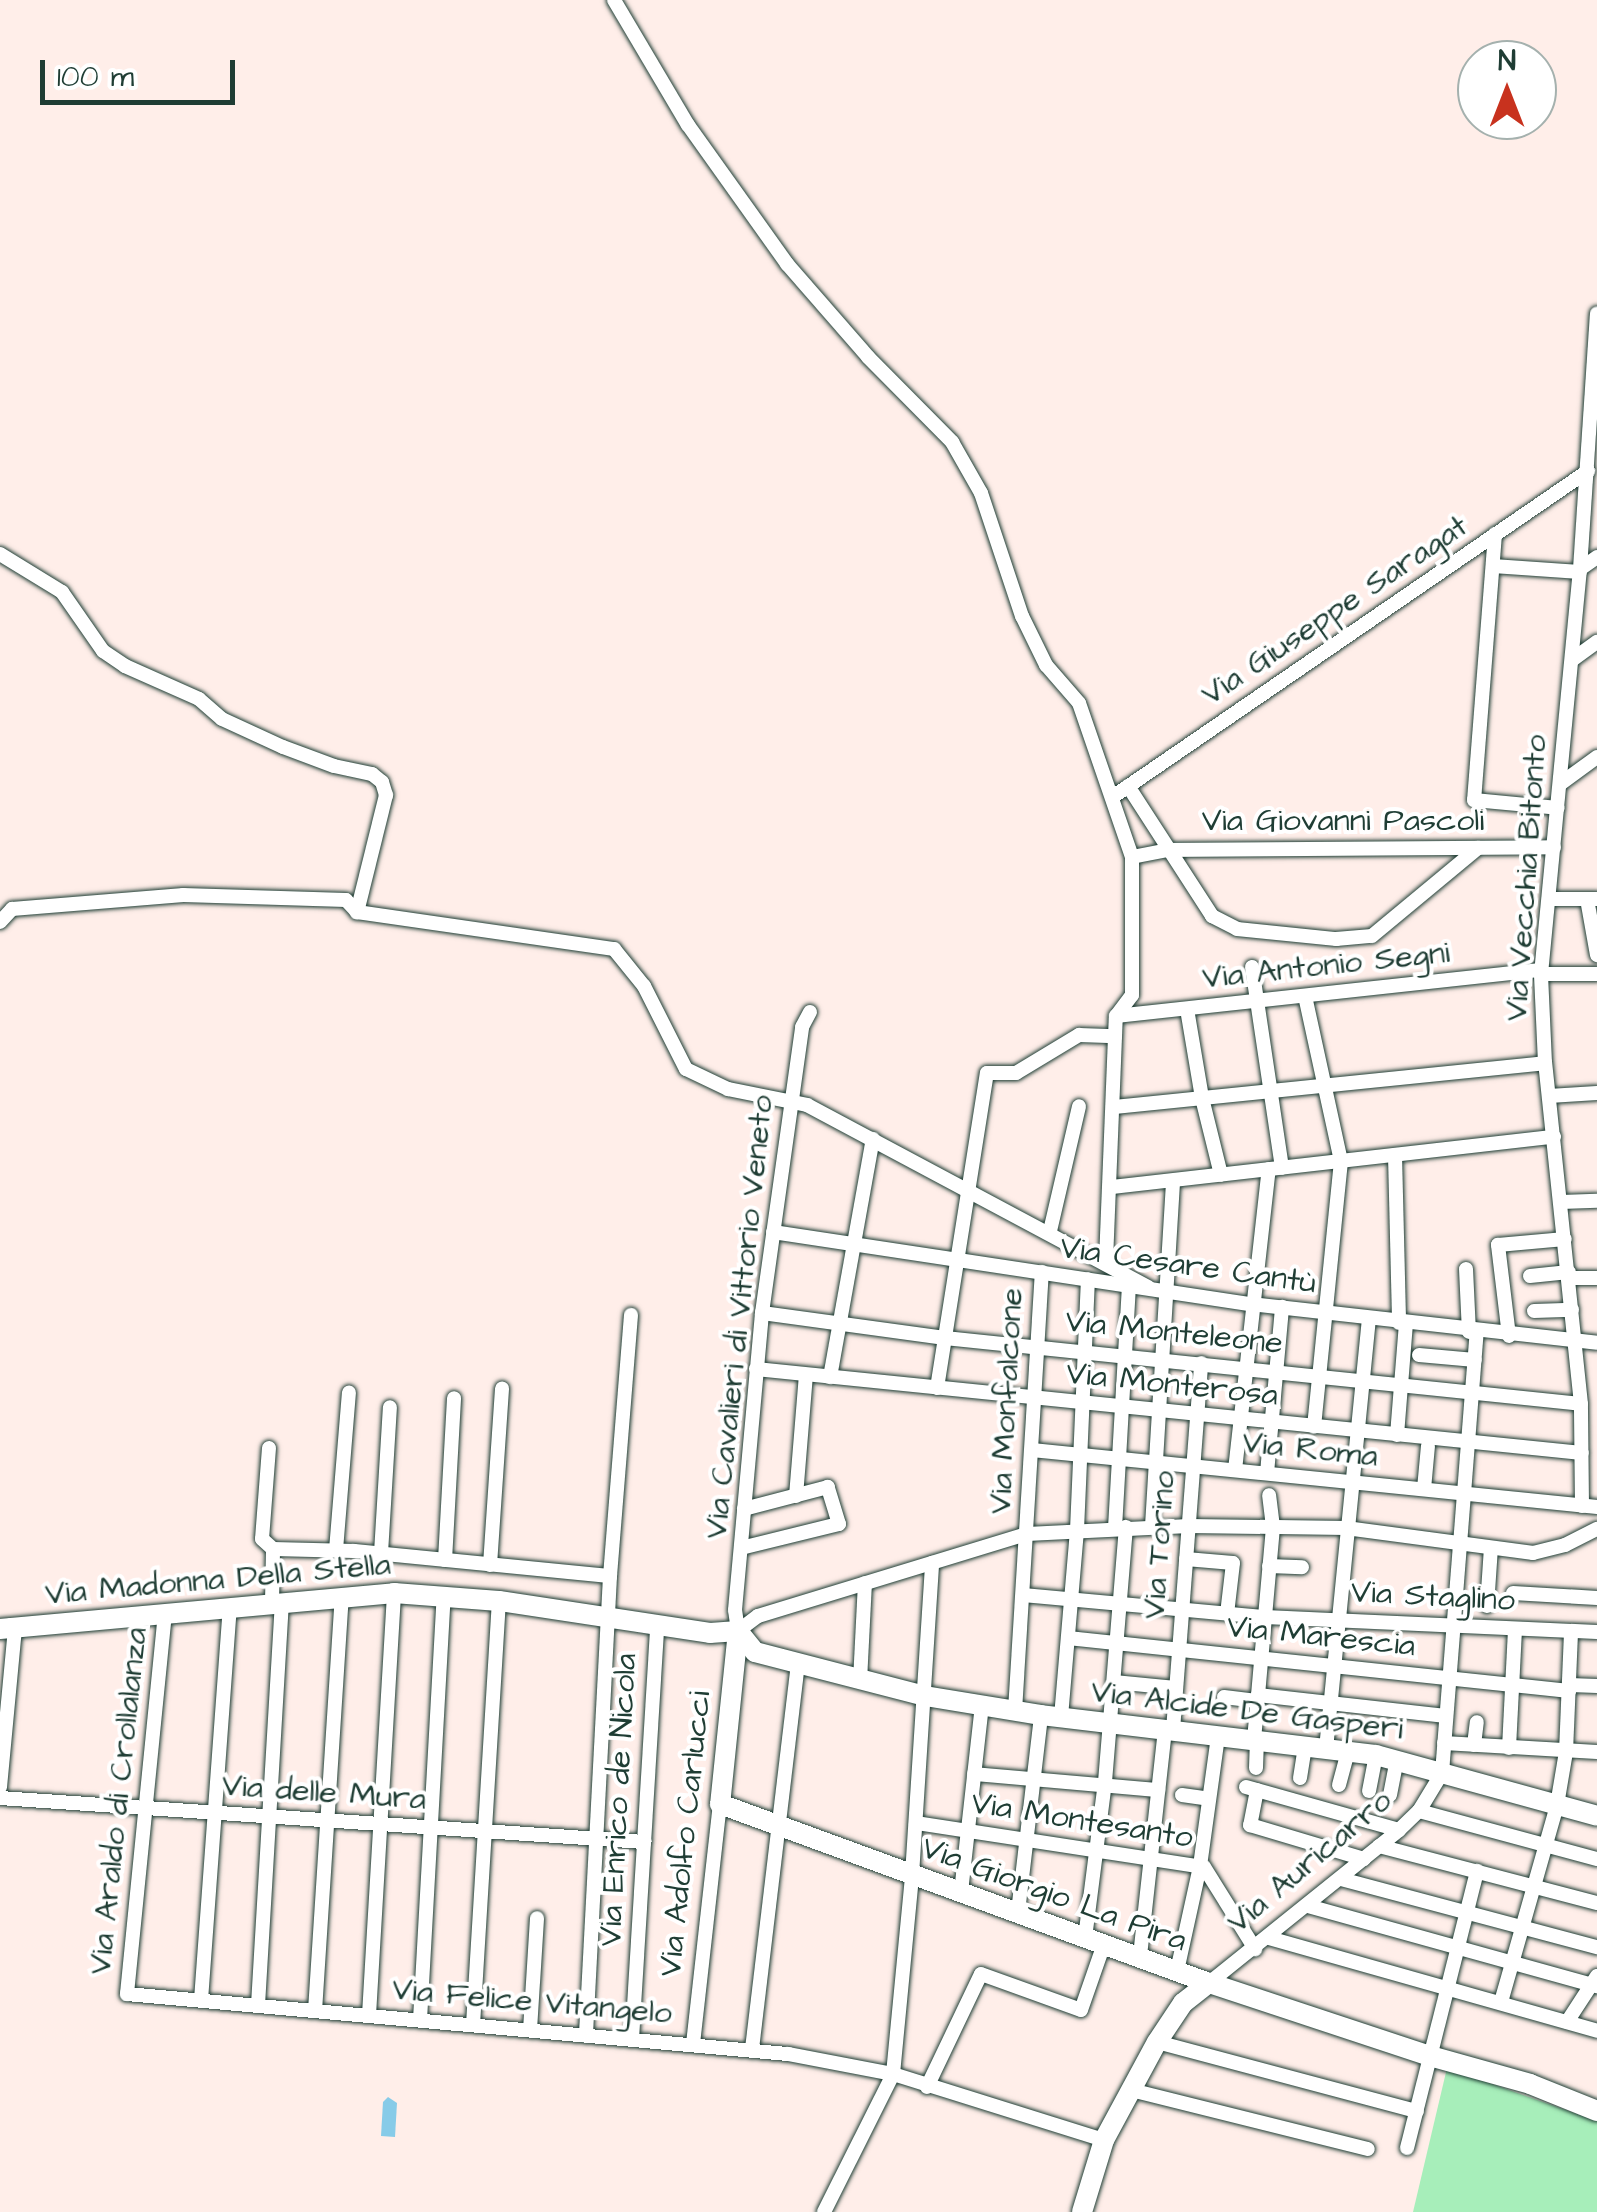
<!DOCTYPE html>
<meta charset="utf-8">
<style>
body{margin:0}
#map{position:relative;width:1597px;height:2212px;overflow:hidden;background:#ffeee9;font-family:"Architects Daughter",sans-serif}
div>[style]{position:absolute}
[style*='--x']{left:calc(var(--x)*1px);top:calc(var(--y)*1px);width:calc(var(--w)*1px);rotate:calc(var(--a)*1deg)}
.green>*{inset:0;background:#a7eeba}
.water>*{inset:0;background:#87cbe8}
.roads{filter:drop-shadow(0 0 2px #1f3d34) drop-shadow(0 0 2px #1f3d34)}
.street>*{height:14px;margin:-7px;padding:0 7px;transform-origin:7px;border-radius:7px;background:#fff}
.secondary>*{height:20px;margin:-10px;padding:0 10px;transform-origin:10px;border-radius:10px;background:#fff}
span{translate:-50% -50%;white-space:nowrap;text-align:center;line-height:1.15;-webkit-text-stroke:8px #fff;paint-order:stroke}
.street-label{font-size:32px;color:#1f3d34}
.north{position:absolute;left:1457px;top:40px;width:100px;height:100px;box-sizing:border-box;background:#fff;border:2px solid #a5b1ae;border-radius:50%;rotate:0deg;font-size:28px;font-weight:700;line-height:40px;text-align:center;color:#1f3d34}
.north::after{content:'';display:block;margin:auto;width:35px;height:45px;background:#c8321e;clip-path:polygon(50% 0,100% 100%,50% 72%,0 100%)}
.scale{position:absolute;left:40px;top:60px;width:195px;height:45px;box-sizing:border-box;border:5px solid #1f3d34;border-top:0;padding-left:12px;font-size:30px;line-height:35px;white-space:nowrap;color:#1f3d34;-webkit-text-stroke:8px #fff;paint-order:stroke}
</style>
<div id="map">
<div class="green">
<div style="clip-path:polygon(1447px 2068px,1597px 2121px,1597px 2212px,1413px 2212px)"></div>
</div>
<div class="water">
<div style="clip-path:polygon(388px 2097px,397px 2103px,395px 2137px,381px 2136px,383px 2102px)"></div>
</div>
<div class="roads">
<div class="street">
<div style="--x:614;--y:0;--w:145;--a:59.4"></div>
<div style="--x:688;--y:125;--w:171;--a:54.5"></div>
<div style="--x:787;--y:264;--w:123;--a:48.9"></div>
<div style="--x:868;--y:357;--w:120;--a:45.3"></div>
<div style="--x:952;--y:442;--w:59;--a:60.4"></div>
<div style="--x:981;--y:493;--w:130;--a:71.6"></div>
<div style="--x:1022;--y:616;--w:55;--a:63.9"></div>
<div style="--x:1046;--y:665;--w:50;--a:49"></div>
<div style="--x:1079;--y:703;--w:163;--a:71"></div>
<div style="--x:1132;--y:857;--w:138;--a:90"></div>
<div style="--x:1132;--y:995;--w:26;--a:127"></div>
<div style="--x:1495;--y:534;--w:267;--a:94.5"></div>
<div style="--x:1474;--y:800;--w:84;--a:5.4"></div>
<div style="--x:0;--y:554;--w:73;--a:31.5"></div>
<div style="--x:62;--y:592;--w:72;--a:55.2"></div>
<div style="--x:103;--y:651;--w:27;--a:34"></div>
<div style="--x:125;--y:666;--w:81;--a:24"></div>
<div style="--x:199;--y:699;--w:30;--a:41"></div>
<div style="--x:222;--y:719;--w:67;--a:24.7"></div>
<div style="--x:283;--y:747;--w:54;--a:20.4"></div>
<div style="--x:334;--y:766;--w:39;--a:12"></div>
<div style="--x:372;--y:774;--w:13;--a:39"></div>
<div style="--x:382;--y:782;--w:14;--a:73"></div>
<div style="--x:386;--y:795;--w:121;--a:103.9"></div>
<div style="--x:357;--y:912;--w:260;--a:8.2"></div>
<div style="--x:614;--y:949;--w:48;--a:51"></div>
<div style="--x:644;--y:986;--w:93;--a:63.2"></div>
<div style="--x:686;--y:1069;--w:47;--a:25.5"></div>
<div style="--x:728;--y:1089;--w:81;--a:11.4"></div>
<div style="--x:807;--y:1105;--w:387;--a:28.1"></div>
<div style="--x:1493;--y:566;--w:87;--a:3.9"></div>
<div style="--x:1580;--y:569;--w:21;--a:-35"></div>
<div style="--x:1572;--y:660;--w:31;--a:-36"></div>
<div style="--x:1560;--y:784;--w:46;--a:-36.1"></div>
<div style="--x:1128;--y:786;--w:155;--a:57.1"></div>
<div style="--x:1212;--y:916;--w:28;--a:27"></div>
<div style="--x:1237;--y:929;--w:100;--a:5.8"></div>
<div style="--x:1336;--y:939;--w:36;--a:-5"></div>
<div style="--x:1372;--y:936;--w:138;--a:-39.7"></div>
<div style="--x:1114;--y:796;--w:575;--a:-34.44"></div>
<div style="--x:1132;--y:857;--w:38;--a:-11"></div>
<div style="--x:1169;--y:850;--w:385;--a:-0.4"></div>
<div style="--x:1550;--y:899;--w:47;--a:0"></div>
<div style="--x:1587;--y:899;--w:57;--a:79.9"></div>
<div style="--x:0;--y:922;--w:18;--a:-47"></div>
<div style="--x:12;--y:909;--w:172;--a:-4.7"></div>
<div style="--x:183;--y:895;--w:163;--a:1.8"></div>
<div style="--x:346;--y:900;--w:16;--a:47"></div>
<div style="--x:1252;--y:967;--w:203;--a:81.5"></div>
<div style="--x:1541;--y:974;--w:56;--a:0"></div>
<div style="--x:1305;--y:996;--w:169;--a:77.7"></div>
<div style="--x:1341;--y:1161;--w:267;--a:95.8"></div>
<div style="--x:1187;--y:1009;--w:90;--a:80.4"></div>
<div style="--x:1202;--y:1098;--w:79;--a:76.1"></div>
<div style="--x:1116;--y:1016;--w:427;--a:-6.2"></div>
<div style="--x:1549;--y:1096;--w:48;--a:-3.6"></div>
<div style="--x:1114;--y:1107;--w:433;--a:-5.8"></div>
<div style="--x:1395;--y:1155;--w:168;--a:88.6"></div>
<div style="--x:1112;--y:1187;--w:445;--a:-6.5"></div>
<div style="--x:1561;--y:1202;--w:36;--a:-2"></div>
<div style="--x:1050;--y:1231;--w:128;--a:-76.9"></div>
<div style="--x:773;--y:1232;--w:483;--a:8.6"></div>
<div style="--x:1251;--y:1304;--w:348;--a:6.4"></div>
<div style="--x:1106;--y:1261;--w:245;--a:-87.7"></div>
<div style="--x:1466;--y:1269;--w:63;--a:87.3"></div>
<div style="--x:1530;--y:1276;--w:39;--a:-6"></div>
<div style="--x:1569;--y:1278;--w:28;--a:0"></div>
<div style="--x:1534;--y:1311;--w:38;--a:-2"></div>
<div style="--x:762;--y:1313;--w:185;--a:7.8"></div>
<div style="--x:945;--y:1338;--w:639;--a:5.92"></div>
<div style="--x:1509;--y:1336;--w:92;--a:-96.9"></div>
<div style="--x:1498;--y:1245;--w:67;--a:-5.1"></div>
<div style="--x:1419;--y:1355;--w:56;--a:5.1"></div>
<div style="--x:756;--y:1369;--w:830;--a:5.81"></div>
<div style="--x:830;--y:1377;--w:242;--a:-79.8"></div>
<div style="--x:937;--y:1388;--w:319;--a:-81"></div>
<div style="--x:987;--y:1073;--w:29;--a:0"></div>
<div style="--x:1016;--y:1073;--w:74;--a:-31.1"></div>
<div style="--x:1079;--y:1035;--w:36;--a:2"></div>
<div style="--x:1397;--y:1435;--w:111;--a:-85.4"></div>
<div style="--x:269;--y:1448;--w:91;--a:94.4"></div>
<div style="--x:262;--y:1539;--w:15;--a:42"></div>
<div style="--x:1032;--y:1450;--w:568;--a:5.76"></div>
<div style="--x:1235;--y:1470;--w:303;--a:-83.6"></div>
<div style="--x:1267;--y:1473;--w:167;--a:-84.8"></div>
<div style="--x:1424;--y:1489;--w:43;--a:-84.7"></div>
<div style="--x:796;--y:1496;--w:121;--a:-85.3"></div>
<div style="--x:1582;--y:1506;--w:102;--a:-90.6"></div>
<div style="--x:1581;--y:1404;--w:343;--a:-96"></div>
<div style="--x:1545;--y:1063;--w:89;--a:-92.6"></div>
<div style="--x:1541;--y:974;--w:407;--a:-84.5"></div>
<div style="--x:1580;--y:569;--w:256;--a:-86.2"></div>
<div style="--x:1152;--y:1526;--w:346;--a:-86.5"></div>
<div style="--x:1115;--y:1528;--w:244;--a:-86.7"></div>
<div style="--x:741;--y:1548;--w:101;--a:-13.8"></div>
<div style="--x:839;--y:1524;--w:39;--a:-107"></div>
<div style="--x:828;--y:1487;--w:87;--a:165.3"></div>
<div style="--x:336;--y:1550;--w:158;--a:-85.3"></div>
<div style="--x:381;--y:1553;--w:146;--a:-86.5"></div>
<div style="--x:1186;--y:1559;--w:47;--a:4.9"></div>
<div style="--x:1233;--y:1563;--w:51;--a:96.7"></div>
<div style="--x:445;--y:1560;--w:162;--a:-86.8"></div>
<div style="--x:490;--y:1565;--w:177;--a:-86.1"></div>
<div style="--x:1269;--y:1566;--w:33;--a:2"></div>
<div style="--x:610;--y:1576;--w:262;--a:-85.4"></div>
<div style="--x:1513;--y:1593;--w:84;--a:3.4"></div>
<div style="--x:1023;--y:1595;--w:243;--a:5.2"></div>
<div style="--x:1265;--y:1617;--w:332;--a:2.6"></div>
<div style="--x:272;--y:1603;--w:54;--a:-88.9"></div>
<div style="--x:273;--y:1549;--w:81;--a:1.4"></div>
<div style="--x:354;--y:1551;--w:257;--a:5.6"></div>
<div style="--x:610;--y:1576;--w:460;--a:93"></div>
<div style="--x:1487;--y:1606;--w:58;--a:-86.1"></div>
<div style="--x:165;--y:1613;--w:383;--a:95.7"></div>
<div style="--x:127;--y:1994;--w:664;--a:5.19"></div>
<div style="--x:788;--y:2054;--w:107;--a:10.8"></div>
<div style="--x:893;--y:2074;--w:221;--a:17.4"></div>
<div style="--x:738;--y:1631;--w:25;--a:-37"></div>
<div style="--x:758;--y:1616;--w:281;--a:-17"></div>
<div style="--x:1027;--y:1534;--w:162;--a:-2.8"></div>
<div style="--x:1189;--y:1526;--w:157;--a:0.7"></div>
<div style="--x:1346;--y:1528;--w:189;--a:7.6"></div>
<div style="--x:1533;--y:1553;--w:33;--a:-14"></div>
<div style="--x:1565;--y:1545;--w:36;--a:-27"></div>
<div style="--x:738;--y:1631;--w:21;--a:-98"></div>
<div style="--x:735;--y:1610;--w:298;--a:-84.8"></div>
<div style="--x:762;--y:1313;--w:289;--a:-82"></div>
<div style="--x:802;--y:1027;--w:17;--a:-62"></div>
<div style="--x:1068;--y:1638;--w:504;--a:6.04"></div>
<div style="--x:860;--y:1681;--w:98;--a:-87.1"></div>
<div style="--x:1114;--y:1682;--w:62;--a:5.5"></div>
<div style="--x:1569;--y:1685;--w:28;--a:2"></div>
<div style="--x:1258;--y:1695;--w:189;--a:6.4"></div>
<div style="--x:1224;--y:1697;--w:33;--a:7"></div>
<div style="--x:1015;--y:1711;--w:440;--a:-86.5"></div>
<div style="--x:1061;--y:1717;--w:188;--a:-85.1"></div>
<div style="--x:1077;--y:1530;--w:251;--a:-87.5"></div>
<div style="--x:1173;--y:1730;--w:368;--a:-85.6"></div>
<div style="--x:1254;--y:1740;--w:214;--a:-84.9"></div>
<div style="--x:1273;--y:1527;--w:32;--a:-97"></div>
<div style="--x:1444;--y:1743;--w:153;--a:3.4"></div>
<div style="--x:1474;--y:1745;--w:23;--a:-83"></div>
<div style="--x:1509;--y:1748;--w:118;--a:-87.1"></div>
<div style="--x:1326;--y:1749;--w:432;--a:-84.3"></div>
<div style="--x:1256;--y:1768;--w:27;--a:-88"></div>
<div style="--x:974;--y:1774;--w:185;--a:5"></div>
<div style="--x:1300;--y:1778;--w:31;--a:-81"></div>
<div style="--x:1339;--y:1785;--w:35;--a:-75"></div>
<div style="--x:0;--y:1787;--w:161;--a:-84.6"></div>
<div style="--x:15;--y:1627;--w:5;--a:-158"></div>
<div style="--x:1246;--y:1787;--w:159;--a:15.7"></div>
<div style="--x:1257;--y:1790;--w:36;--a:101"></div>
<div style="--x:1250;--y:1825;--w:119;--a:16.6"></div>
<div style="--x:1369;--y:1791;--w:37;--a:-79"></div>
<div style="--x:1182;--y:1795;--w:27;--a:8"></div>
<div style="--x:1390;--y:1795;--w:37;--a:-79"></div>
<div style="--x:0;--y:1798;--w:646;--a:3.91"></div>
<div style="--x:1419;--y:1811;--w:184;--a:15.1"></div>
<div style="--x:916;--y:1823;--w:291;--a:8.7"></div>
<div style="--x:1204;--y:1867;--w:97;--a:58.1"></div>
<div style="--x:1379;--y:1846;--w:225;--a:14.7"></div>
<div style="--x:1341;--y:1879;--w:265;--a:14.9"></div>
<div style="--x:961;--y:1892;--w:188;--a:-83.6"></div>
<div style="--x:1308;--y:1906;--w:300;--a:15.5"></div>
<div style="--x:1018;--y:1912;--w:198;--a:-83.3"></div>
<div style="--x:1085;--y:1938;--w:157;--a:-82.7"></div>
<div style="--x:1105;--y:1782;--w:256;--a:-85.3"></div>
<div style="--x:1269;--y:1938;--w:341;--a:15.8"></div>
<div style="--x:1140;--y:1956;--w:228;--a:-83.7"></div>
<div style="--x:1177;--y:1971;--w:107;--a:-77.6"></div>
<div style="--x:1200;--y:1866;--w:131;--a:-82.1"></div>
<div style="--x:1209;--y:1983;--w:244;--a:-38.8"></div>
<div style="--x:1399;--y:1830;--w:28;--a:-44"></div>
<div style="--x:1419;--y:1811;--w:44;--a:-58.8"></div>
<div style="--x:1442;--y:1773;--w:441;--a:-85.5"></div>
<div style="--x:201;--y:2000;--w:393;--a:-85.8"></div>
<div style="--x:1501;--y:2002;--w:205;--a:-74.1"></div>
<div style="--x:1557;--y:1805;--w:54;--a:-80.4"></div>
<div style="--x:1566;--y:1752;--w:120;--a:-87.6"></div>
<div style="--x:258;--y:2005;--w:404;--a:-86.6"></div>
<div style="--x:315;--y:2011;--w:416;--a:-86.3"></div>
<div style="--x:369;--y:2015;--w:423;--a:-86.6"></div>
<div style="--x:420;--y:2020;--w:425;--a:-86.8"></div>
<div style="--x:1567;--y:2022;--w:55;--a:-56.9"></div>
<div style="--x:473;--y:2025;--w:425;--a:-86.5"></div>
<div style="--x:530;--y:2030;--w:112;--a:-86.4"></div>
<div style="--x:632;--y:2039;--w:415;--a:-86.5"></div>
<div style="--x:1157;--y:2042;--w:269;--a:14.9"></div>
<div style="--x:693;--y:2044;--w:242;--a:-83.6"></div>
<div style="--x:752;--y:2049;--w:386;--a:-83.2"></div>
<div style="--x:927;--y:2087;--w:125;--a:-64.5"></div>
<div style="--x:981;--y:1974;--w:106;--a:19.8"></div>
<div style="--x:1081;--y:2010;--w:70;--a:-70.8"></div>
<div style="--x:1131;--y:2090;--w:244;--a:14"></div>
<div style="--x:1407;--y:2148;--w:286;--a:-75.8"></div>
<div style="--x:824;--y:2212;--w:154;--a:-63.4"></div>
<div style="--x:893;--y:2074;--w:200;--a:-84.5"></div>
<div style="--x:912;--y:1875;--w:313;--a:-86.3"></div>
</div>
<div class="secondary">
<div style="--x:0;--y:1629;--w:396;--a:-5.2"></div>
<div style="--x:394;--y:1593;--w:105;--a:4.4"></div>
<div style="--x:499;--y:1601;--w:213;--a:8.6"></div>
<div style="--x:710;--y:1633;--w:28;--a:-4"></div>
<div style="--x:738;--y:1631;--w:174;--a:95.9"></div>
<div style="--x:720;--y:1804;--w:521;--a:20.11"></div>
<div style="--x:1209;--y:1983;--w:233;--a:18.3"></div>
<div style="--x:1430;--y:2056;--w:104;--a:15.6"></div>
<div style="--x:1530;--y:2084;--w:72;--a:21.9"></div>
<div style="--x:738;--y:1631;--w:27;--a:51"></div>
<div style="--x:755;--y:1652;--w:176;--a:14.5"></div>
<div style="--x:925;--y:1696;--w:118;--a:9.3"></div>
<div style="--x:1041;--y:1715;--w:337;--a:6.8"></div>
<div style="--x:1376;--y:1755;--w:229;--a:15.4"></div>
<div style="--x:1082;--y:2212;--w:75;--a:-73"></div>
<div style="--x:1104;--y:2140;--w:111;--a:-61.6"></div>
<div style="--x:1157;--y:2042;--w:47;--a:-56.3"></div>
<div style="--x:1183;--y:2003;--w:33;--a:-38"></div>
</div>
</div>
<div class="street-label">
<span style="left:1335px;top:611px;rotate:-34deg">Via Giuseppe Saragat</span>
<span style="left:1343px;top:821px">Via Giovanni Pascoli</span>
<span style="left:1527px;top:878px;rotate:-86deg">Via Vecchia Bitonto</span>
<span style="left:1326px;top:966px;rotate:-6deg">Via Antonio Segni</span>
<span style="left:1188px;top:1266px;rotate:8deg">Via Cesare Cantù</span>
<span style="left:740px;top:1317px;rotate:-84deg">Via Cavalieri di Vittorio Veneto</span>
<span style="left:1174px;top:1333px;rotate:6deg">Via Monteleone</span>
<span style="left:1172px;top:1385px;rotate:6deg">Via Monterosa</span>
<span style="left:1007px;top:1401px;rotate:-87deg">Via Monfalcone</span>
<span style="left:1310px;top:1450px;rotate:6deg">Via Roma</span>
<span style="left:1160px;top:1545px;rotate:-86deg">Via Torino</span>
<span style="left:218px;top:1580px;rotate:-5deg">Via Madonna Della Stella</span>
<span style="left:1433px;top:1597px;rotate:3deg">Via Staglino</span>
<span style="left:1321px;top:1637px;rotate:6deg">Via Marescia</span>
<span style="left:1247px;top:1711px;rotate:7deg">Via Alcide De Gasperi</span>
<span style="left:324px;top:1793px;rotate:4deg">Via delle Mura</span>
<span style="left:619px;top:1800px;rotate:-87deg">Via Enrico de Nicola</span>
<span style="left:119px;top:1801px;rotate:-84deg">Via Araldo di Crollalanza</span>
<span style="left:1082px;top:1821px;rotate:9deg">Via Montesanto</span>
<span style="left:686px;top:1834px;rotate:-84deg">Via Adolfo Carlucci</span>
<span style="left:1310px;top:1862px;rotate:-40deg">Via Auricarro</span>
<span style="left:1054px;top:1895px;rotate:20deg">Via Giorgio La Pira</span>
<span style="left:532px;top:2002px;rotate:5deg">Via Felice Vitangelo</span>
</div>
<div class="north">N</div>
<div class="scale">100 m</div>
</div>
